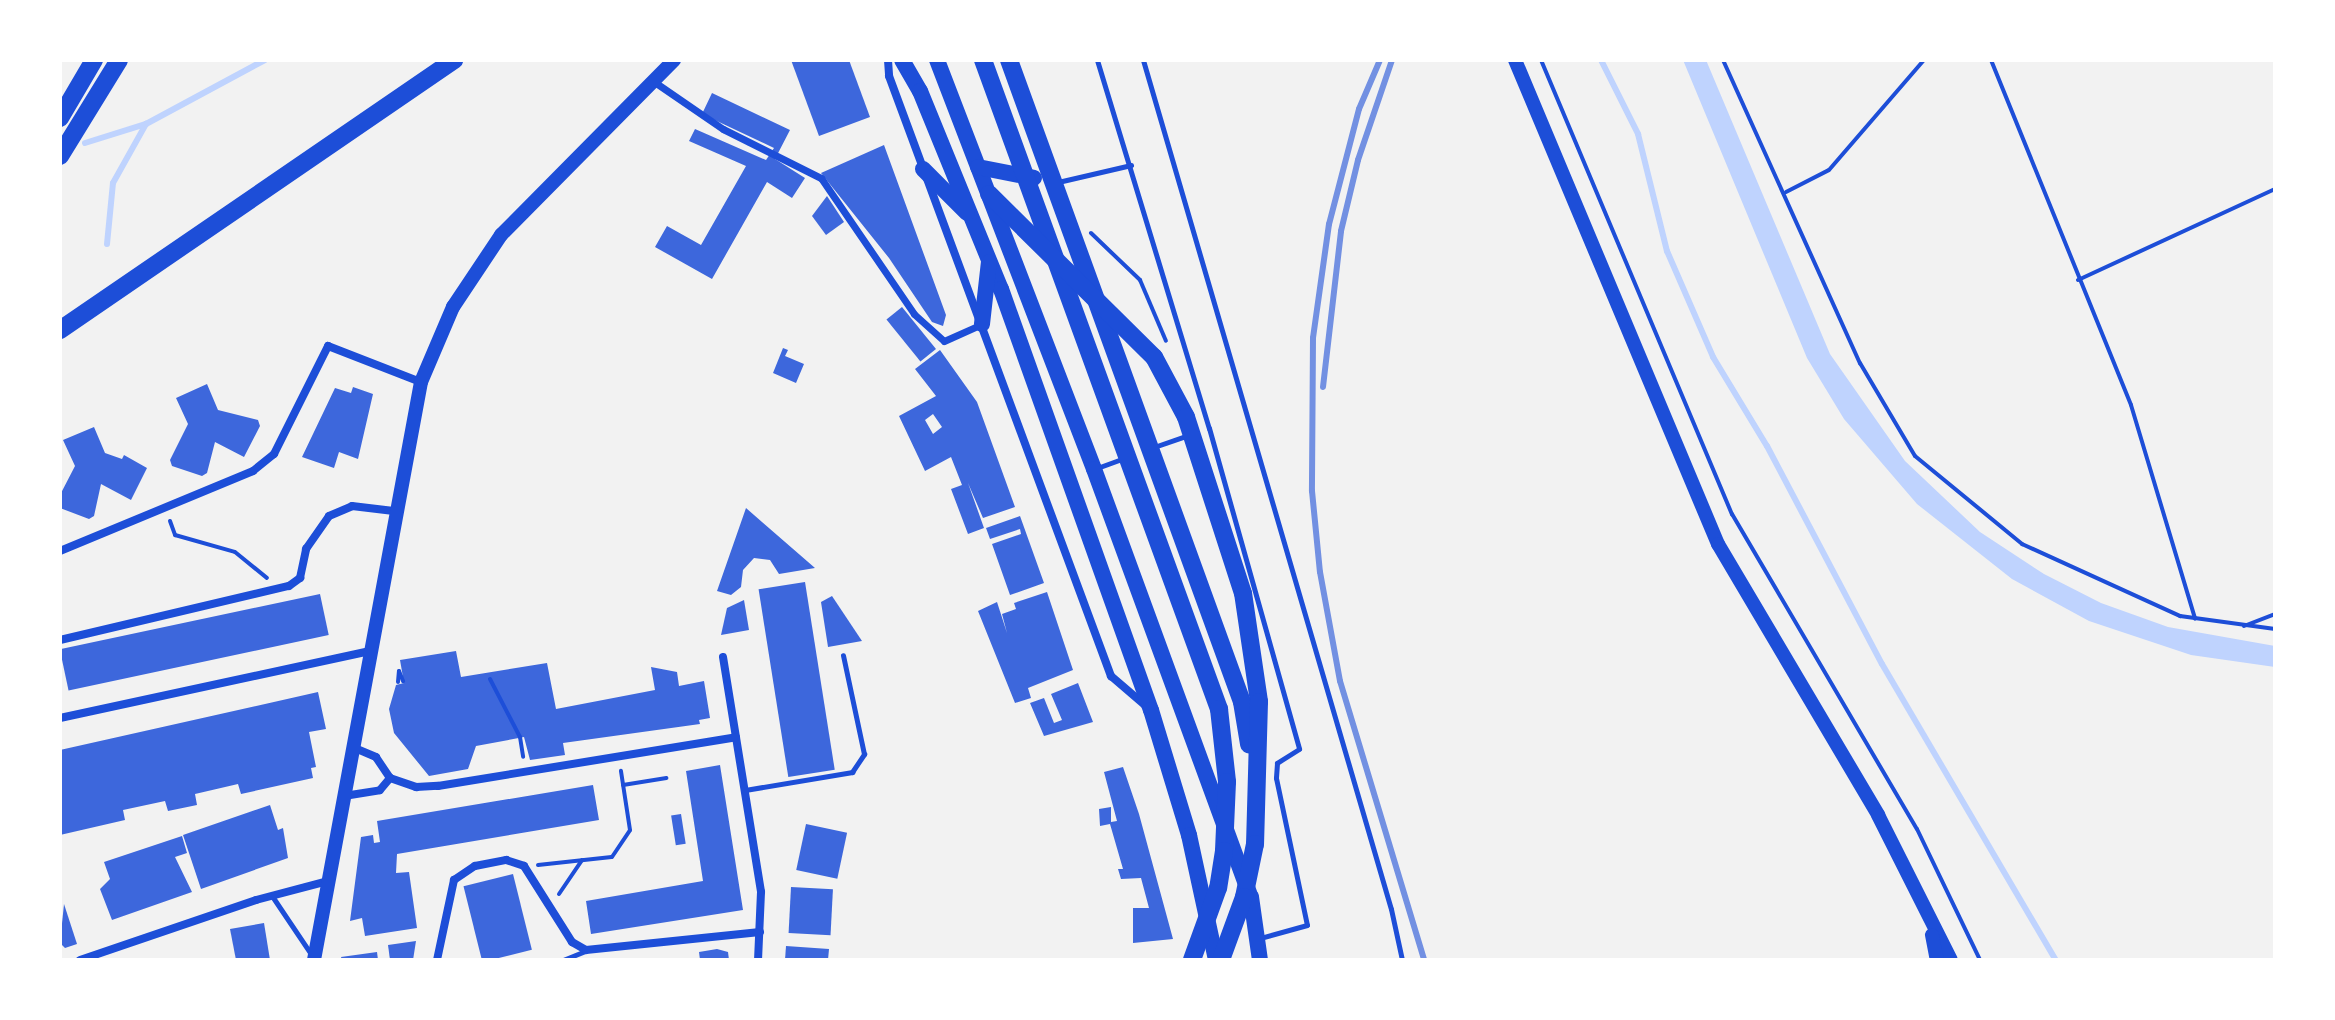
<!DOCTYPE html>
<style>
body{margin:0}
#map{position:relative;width:2335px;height:1020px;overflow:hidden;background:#f2f2f2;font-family:Signika,sans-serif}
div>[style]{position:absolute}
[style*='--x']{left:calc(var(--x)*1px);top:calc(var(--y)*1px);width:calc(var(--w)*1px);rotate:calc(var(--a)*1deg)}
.water>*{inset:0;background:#bfd3fe}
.stream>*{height:6px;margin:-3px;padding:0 3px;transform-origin:3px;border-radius:3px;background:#bfd3fe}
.building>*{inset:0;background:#3d67dc;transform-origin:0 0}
.path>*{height:4px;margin:-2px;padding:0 2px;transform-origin:2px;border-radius:2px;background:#1d4ed8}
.service>*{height:5px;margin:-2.5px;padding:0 2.5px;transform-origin:2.5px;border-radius:2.5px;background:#1d4ed8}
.pedestrian>*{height:7px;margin:-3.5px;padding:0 3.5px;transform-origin:3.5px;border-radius:3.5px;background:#1d4ed8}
.minor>*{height:8px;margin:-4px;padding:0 4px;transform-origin:4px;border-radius:4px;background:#1d4ed8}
.tertiary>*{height:14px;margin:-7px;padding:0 7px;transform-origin:7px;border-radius:7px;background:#1d4ed8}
.secondary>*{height:16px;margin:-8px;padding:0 8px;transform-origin:8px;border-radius:8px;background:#1d4ed8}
.trunk>*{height:18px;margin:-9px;padding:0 9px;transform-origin:9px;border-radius:9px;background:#1d4ed8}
.rail>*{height:6px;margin:-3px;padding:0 3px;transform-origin:3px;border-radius:3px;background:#7290e2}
span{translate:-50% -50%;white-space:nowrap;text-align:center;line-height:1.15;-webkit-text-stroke:7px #fff;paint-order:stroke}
.frame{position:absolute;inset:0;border:62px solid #fff;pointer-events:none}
</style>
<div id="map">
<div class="water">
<div style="clip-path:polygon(1683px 60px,1706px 60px,1830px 354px,1905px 461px,1980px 532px,2044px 574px,2101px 603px,2168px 627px,2275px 646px,2275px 667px,2191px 655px,2089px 621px,2012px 579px,1917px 504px,1844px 419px,1807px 358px)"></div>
</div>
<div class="stream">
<div style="--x:1601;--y:60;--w:83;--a:63.4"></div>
<div style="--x:1638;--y:134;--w:121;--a:76.1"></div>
<div style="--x:1667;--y:251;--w:116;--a:66.5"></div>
<div style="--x:1713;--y:357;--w:104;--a:58.8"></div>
<div style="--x:1767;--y:446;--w:246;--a:62.2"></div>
<div style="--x:1882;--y:664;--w:343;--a:59.6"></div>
<div style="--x:85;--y:143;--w:64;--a:-17.3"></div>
<div style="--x:107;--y:244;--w:61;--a:-84.4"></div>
<div style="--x:113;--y:183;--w:68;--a:-60.8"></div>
<div style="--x:146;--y:124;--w:135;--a:-28.3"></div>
</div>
<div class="building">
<div style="clip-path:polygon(791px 60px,849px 60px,870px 117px,819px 136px)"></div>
<div style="clip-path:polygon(712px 93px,790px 130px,775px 159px,805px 178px,792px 198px,767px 182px,712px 279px,655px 247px,667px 226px,701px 245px,746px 166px,689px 141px,695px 129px,766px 160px,774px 148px,702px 114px)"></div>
<div style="clip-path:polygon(884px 145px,946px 315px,943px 326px,932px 322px,889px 258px,821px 173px)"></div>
<div style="clip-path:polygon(827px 196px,844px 222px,826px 235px,812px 216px)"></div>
<div style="left:902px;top:307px;width:54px;height:20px;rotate:51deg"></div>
<div style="clip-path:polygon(783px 348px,788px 350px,785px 356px,804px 364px,796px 383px,773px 373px)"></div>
<div style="clip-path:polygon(evenodd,940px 350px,977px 402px,1015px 507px,983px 518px,968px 483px,984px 528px,968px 534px,951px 489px,962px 485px,951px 457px,925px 471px,899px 416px,936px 396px,915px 369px,940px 350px,933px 414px,942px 427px,933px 434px,925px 420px,933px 414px)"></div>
<div style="clip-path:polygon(207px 384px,218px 410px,258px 420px,260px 426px,244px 457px,215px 442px,207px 473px,202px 476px,172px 466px,170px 460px,188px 424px,176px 398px)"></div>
<div style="clip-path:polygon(353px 387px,373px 394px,358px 459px,339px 452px,334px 468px,302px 457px,335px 388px,351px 393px)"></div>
<div style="clip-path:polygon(94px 427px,105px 453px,122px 459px,124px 455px,147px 468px,131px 500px,101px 484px,94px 516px,89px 519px,60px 508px,60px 495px,75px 466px,63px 440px)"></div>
<div style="clip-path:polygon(746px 508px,815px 568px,779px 574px,770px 560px,754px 558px,743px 570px,741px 587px,731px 595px,717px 591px)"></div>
<div style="clip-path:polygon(1020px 516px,1044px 583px,1010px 595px,992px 544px,1021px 534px,1020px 529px,990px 539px,986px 528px)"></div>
<div style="left:805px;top:582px;width:190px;height:47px;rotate:81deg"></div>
<div style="clip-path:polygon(1047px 592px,1073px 670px,1028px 688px,1031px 698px,1015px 703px,978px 611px,997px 602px,1007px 633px,1002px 614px,1016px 609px,1014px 603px)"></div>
<div style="left:320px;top:594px;width:42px;height:266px;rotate:78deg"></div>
<div style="clip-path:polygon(832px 596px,862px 641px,828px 647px,821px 602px)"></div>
<div style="clip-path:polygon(744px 600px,749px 630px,721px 635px,727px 608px)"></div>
<div style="clip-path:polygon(456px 651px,461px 677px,547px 663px,556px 709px,655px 690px,651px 667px,677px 672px,679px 686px,704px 681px,710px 718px,699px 720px,700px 724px,563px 743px,565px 755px,530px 760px,524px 737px,476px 746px,468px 769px,429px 776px,394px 733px,389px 709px,396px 685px,404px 683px,400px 660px)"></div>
<div style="clip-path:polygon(1078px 683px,1093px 722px,1044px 736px,1030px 703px,1044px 698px,1054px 723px,1062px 720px,1051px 694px)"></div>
<div style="clip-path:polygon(318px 692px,326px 729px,309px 732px,316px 767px,311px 768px,313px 778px,241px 794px,238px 784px,195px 794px,197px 805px,168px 811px,165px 801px,123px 810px,125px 820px,60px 835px,60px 750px)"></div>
<div style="clip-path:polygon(720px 765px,743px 910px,591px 934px,586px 901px,703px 881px,686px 771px)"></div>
<div style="clip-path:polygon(1123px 767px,1139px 814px,1173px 939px,1133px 943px,1133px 908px,1149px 908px,1141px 878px,1121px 879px,1118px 869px,1123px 869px,1110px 824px,1100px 826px,1099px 809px,1111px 807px,1111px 822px,1117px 821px,1104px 772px)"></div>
<div style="clip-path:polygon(593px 785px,599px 820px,397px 854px,396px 873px,409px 872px,417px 928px,365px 936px,362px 918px,350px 921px,361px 837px,373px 835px,374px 843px,380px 842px,377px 821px)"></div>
<div style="clip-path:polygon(270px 805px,278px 830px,283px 828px,288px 858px,201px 889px,183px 835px)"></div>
<div style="left:681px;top:814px;width:30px;height:10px;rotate:81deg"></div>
<div style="left:806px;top:824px;width:42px;height:47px;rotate:12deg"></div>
<div style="clip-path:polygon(182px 836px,187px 853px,175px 857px,192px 892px,112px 920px,100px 889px,110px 879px,104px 862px)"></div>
<div style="left:513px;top:874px;width:78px;height:51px;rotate:76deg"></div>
<div style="left:791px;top:887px;width:42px;height:46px;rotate:3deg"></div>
<div style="clip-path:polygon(64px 904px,77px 944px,65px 948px,60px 943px)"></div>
<div style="clip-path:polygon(264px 923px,270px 960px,236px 960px,230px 929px)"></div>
<div style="clip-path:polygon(416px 941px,413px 960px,390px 960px,388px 945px)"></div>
<div style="clip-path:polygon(786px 946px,829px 949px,828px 960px,785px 960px)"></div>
<div style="clip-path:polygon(717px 949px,728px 952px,729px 960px,700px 960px,699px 952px)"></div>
<div style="clip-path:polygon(377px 952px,378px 960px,342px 960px,341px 957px)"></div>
</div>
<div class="path">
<div style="--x:1541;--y:60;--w:493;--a:67.2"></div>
<div style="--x:1732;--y:514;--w:365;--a:59.6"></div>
<div style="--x:1917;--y:829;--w:145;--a:64.3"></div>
<div style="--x:1723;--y:60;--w:333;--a:65.7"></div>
<div style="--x:1860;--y:363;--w:108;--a:59.4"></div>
<div style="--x:1915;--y:456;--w:139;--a:39.4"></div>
<div style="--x:2022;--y:544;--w:174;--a:24.5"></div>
<div style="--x:2180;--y:616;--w:96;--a:7.8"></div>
<div style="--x:1991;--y:60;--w:372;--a:67.9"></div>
<div style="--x:2131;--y:405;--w:223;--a:73.3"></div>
<div style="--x:1786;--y:192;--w:48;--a:-27.1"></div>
<div style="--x:1829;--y:170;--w:145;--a:-49.2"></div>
<div style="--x:1091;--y:233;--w:68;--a:43.8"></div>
<div style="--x:1140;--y:280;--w:66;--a:66.9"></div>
<div style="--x:2078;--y:280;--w:217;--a:-24.8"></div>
<div style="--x:170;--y:521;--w:15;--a:70"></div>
<div style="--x:175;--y:535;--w:62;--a:15.8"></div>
<div style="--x:235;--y:552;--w:41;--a:39.1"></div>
<div style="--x:2244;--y:626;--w:33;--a:-21"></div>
<div style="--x:490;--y:679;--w:65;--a:62.7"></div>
<div style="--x:520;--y:737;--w:20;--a:81"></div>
<div style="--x:398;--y:682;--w:11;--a:-85"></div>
<div style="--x:399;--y:671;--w:11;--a:68"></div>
<div style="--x:623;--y:785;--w:44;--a:-9.2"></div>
<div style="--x:538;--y:865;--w:74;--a:-6.2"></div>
<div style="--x:612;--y:857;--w:32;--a:-56"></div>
<div style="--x:630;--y:830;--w:60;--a:-98.7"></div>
<div style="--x:559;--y:894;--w:41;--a:-55.9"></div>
</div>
<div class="service">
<div style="--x:1097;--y:60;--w:385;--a:73.1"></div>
<div style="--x:1209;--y:428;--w:333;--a:74.3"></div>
<div style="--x:1299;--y:749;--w:26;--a:148"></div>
<div style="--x:1277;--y:763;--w:15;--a:94"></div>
<div style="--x:1276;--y:778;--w:150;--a:78.1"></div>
<div style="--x:1307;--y:925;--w:49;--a:164.5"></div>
<div style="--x:1143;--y:60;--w:884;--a:73.72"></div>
<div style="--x:1391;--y:909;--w:52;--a:77.8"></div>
<div style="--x:1058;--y:182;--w:75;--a:-13.1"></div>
<div style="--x:1154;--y:447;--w:34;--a:-19"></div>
<div style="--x:1097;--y:468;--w:27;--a:-20"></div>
<div style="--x:745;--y:790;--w:109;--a:-9.5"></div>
<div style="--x:852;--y:772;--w:22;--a:-56"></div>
<div style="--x:864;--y:754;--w:101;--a:-102"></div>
<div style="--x:272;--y:896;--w:70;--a:56.1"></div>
<div style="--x:563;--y:960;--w:24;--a:-22"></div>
</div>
<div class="pedestrian">
<div style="--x:653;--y:81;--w:85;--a:34.4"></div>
<div style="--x:723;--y:129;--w:110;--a:26.6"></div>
<div style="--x:821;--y:178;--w:165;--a:55.6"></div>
<div style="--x:914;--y:314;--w:40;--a:42"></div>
<div style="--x:944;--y:341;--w:42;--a:-24.1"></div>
</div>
<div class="minor">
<div style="--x:888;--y:60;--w:16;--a:86"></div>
<div style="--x:889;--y:76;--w:640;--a:69.7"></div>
<div style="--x:1111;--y:676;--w:48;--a:40.7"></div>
<div style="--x:60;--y:551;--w:209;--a:-22.5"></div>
<div style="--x:253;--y:471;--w:27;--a:-39"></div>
<div style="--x:274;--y:454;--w:121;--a:-63.4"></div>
<div style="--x:328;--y:346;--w:100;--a:21.2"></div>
<div style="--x:60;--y:640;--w:235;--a:-13.3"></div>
<div style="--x:289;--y:586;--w:14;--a:-36"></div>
<div style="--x:300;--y:578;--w:30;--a:-78"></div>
<div style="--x:306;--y:549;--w:40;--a:-55.1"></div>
<div style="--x:329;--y:516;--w:25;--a:-23"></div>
<div style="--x:352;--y:506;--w:42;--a:6.8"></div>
<div style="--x:723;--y:657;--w:238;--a:80.8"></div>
<div style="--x:761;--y:892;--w:68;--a:92.5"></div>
<div style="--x:60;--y:718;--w:316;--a:-12.2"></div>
<div style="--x:390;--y:778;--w:28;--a:19"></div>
<div style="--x:416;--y:787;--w:22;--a:-3"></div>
<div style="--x:438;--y:786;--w:302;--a:-9.3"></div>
<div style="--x:344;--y:796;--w:36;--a:-9"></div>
<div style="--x:380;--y:790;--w:16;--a:-50"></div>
<div style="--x:390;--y:778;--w:25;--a:-124"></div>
<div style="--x:376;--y:757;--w:26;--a:-157"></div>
<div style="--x:80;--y:960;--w:186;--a:-18.8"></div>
<div style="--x:256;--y:900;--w:74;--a:-14.8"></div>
<div style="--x:437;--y:960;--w:82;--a:-78"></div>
<div style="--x:454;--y:880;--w:25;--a:-34"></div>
<div style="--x:475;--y:866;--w:32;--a:-11"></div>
<div style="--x:506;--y:860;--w:19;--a:18"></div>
<div style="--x:524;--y:866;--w:90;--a:57.7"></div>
<div style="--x:572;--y:942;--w:16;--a:30"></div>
<div style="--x:586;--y:950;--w:175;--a:-5.9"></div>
</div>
<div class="tertiary">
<div style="--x:1515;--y:60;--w:525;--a:67.25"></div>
<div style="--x:1718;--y:544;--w:315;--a:59.4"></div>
<div style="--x:1878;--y:815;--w:162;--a:63.3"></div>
<div style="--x:1932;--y:935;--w:25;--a:79"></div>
<div style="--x:314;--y:960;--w:588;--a:-79.51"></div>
<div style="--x:421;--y:382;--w:82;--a:-66.9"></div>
<div style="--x:453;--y:307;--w:87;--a:-56.3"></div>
<div style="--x:501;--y:235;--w:246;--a:-45.3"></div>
</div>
<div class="secondary">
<div style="--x:902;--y:60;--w:36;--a:60"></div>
<div style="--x:920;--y:91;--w:214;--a:67.8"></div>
<div style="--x:1001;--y:289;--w:447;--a:70.4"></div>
<div style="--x:1151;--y:710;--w:131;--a:73.1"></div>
<div style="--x:1189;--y:835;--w:128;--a:77.8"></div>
<div style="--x:937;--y:60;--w:438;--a:69"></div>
<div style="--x:1094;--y:469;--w:456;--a:69.9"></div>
<div style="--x:1251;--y:897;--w:64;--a:81.9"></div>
<div style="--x:978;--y:167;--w:57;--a:11.1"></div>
<div style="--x:923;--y:169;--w:62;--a:45"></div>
<div style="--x:982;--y:324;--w:62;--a:-83.6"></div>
</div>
<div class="trunk">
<div style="--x:983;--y:60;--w:691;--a:70.02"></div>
<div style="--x:1219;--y:709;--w:73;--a:83.7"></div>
<div style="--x:1227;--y:782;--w:69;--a:92.5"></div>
<div style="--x:1224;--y:851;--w:37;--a:99"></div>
<div style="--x:1218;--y:888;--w:77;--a:109.9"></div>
<div style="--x:1009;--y:60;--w:683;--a:70.05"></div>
<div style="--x:1242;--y:702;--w:43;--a:80.5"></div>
<div style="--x:60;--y:118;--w:67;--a:-59.6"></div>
<div style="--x:60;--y:156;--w:113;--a:-58.4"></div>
<div style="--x:989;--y:194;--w:232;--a:44.7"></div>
<div style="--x:1154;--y:357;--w:68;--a:61.9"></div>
<div style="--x:1186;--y:417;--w:185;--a:72.1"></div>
<div style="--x:1243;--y:593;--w:110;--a:81.6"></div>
<div style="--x:1259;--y:702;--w:142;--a:91.6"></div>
<div style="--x:1255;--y:844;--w:54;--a:101.7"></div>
<div style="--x:1244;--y:897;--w:67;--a:110.1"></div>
<div style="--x:60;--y:330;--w:478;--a:-34.4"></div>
</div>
<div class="rail">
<div style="--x:1380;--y:60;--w:53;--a:113.2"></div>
<div style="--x:1359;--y:109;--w:119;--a:104.6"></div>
<div style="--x:1329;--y:224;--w:115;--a:98"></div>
<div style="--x:1313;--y:338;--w:153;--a:90.4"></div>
<div style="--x:1312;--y:491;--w:81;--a:84.4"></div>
<div style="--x:1320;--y:572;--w:111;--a:79.6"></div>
<div style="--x:1340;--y:681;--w:291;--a:73.2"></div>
<div style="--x:1323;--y:387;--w:157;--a:-83.4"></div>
<div style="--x:1341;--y:231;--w:73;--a:-76.5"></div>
<div style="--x:1358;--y:160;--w:106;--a:-71.2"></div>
</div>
<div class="frame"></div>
</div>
